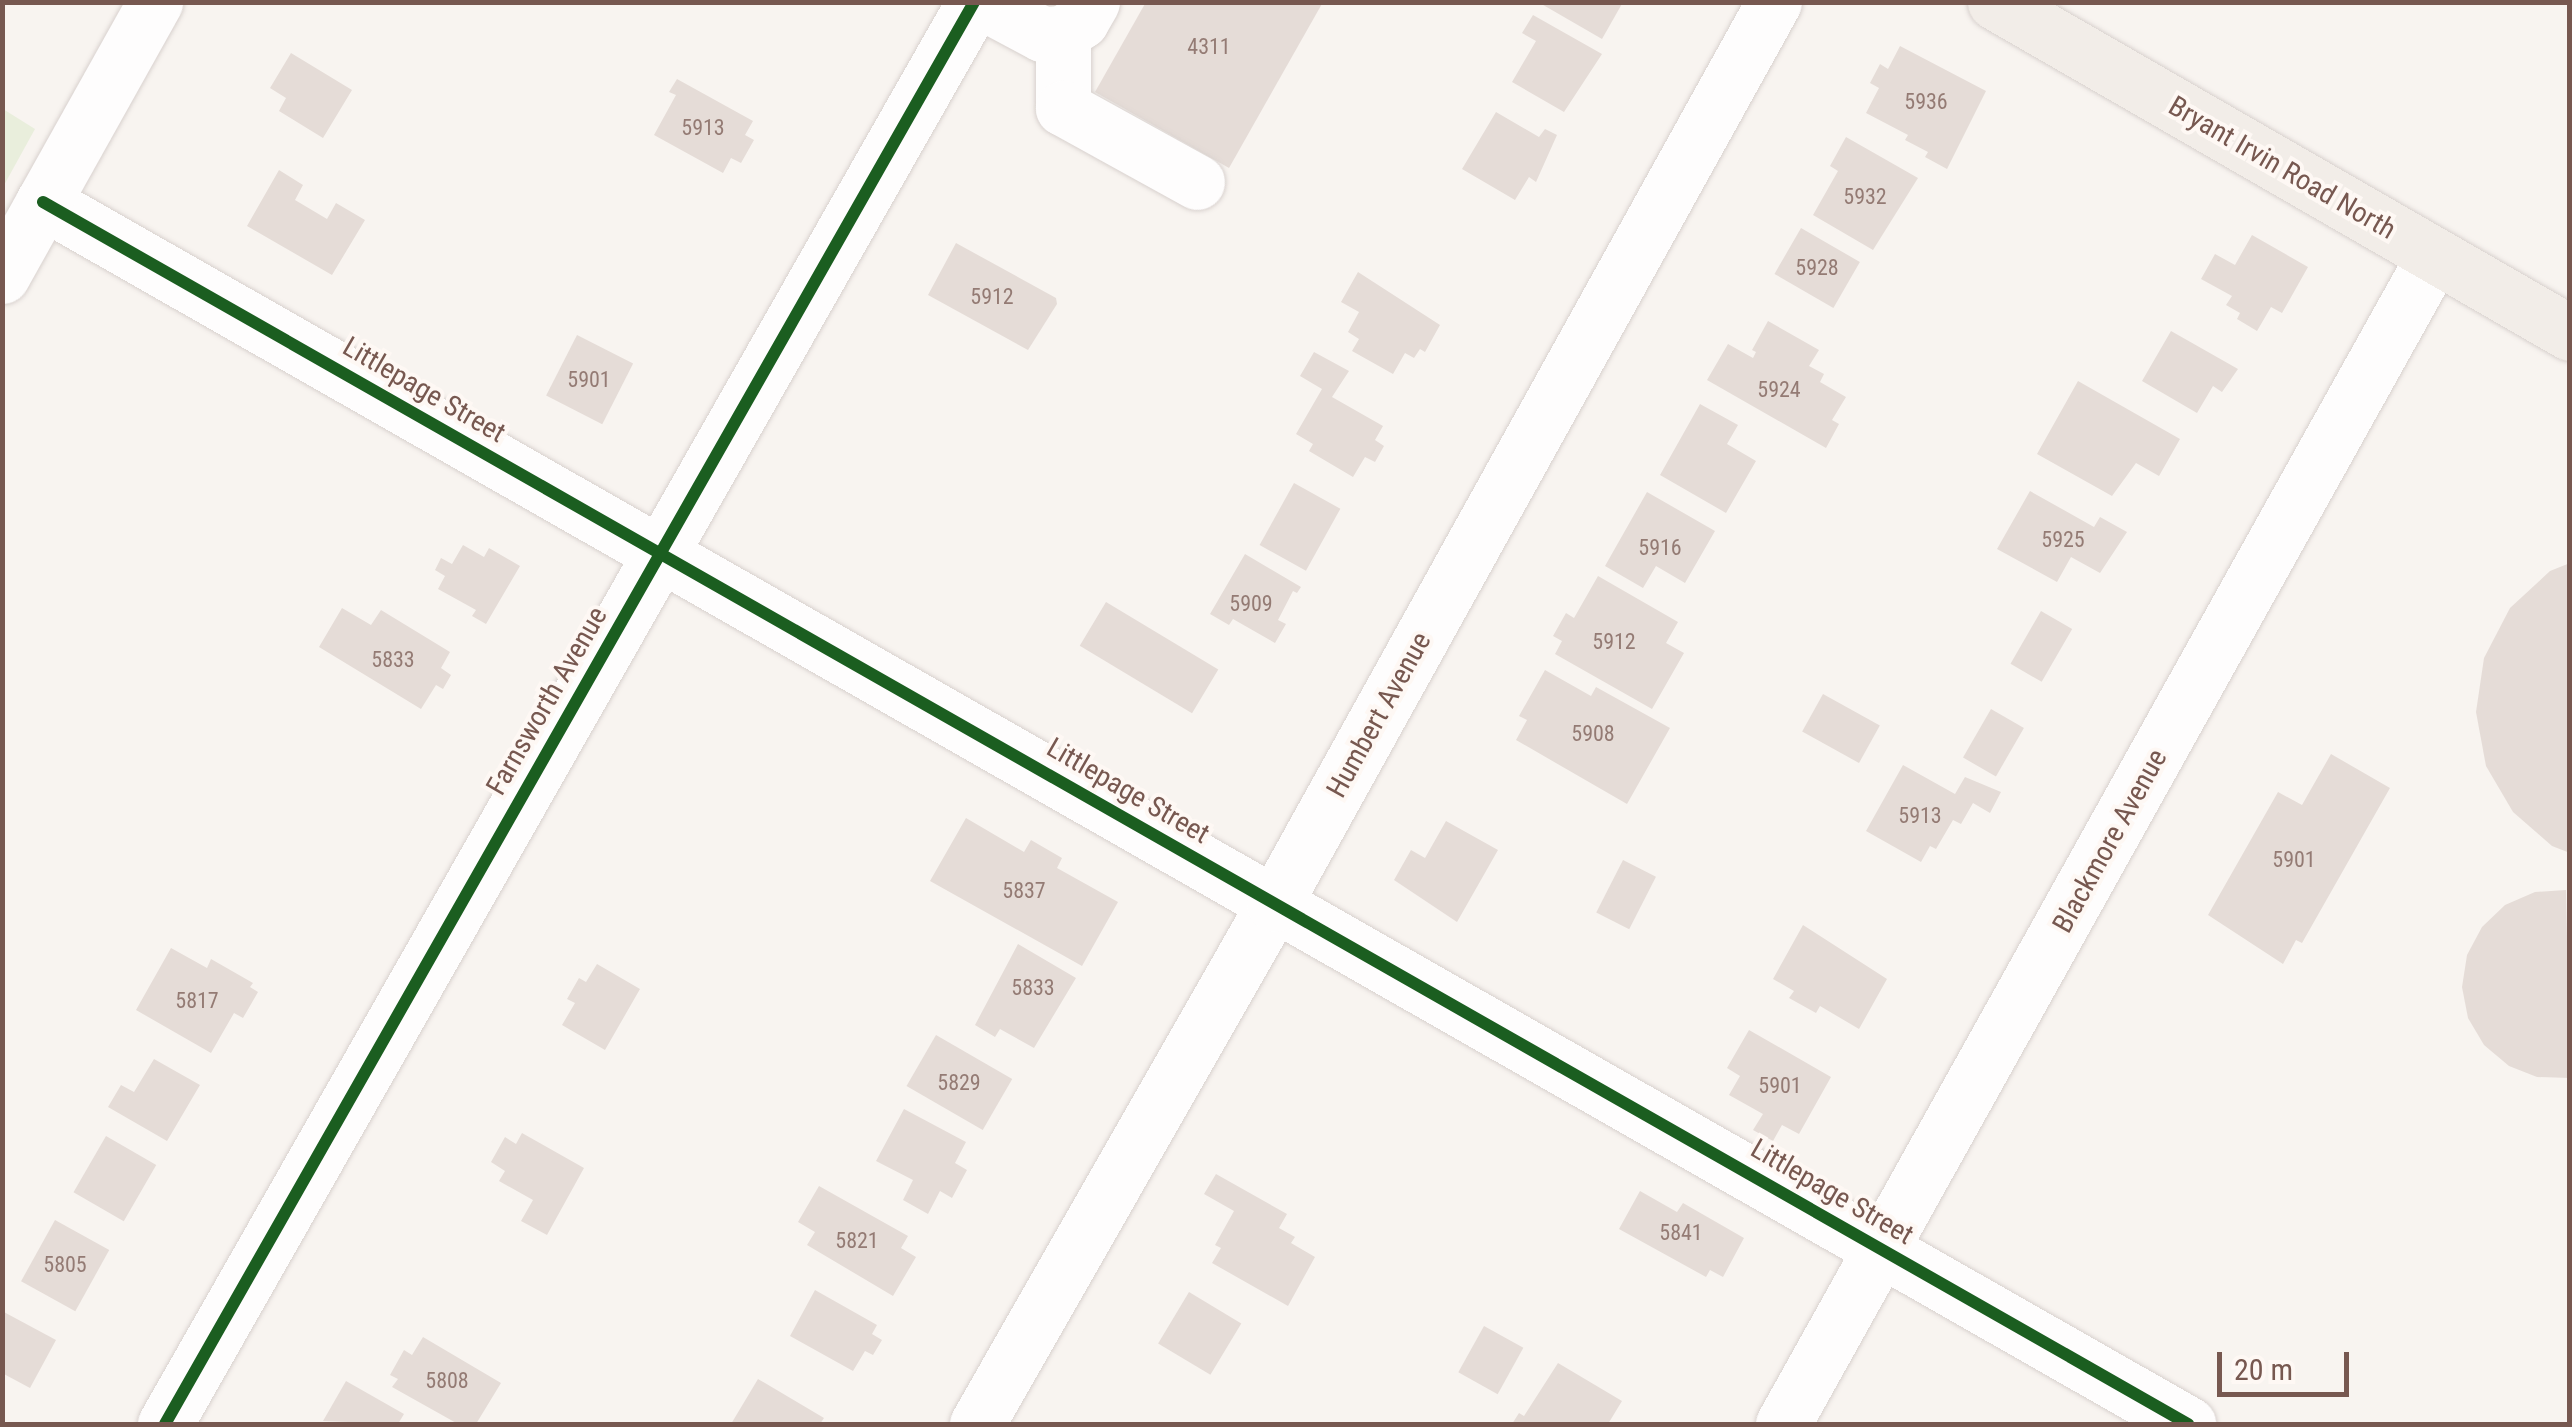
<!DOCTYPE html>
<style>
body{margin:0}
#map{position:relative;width:2572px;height:1427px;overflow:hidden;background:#f8f4f0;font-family:"Roboto Condensed",sans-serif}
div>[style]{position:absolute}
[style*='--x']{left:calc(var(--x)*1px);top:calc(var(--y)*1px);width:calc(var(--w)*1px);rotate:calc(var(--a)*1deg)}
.green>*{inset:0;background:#e9eedc}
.building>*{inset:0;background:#e5dcd7;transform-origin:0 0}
.roads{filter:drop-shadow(0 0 2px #d8d1ce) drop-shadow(0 0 2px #d8d1ce)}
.minor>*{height:55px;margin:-27.5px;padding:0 27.5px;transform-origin:27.5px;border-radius:27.5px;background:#fefdfd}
.major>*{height:55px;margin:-27.5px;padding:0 27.5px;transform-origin:27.5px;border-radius:27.5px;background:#f2ede8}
.cycleway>*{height:12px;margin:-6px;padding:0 6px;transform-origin:6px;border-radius:6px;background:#1b5e20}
span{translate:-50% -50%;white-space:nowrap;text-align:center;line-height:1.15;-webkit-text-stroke:8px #fef8f4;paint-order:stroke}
.number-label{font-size:22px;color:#947b74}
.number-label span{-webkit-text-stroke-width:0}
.street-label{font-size:28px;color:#775850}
.frame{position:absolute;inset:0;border:5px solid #775850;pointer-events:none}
.scale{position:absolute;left:2217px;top:1352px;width:132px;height:45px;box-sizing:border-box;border:5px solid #775850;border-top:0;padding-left:12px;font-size:30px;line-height:35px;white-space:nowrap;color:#775850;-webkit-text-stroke:8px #fef8f4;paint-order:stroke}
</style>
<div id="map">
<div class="green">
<div style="clip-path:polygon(3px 109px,35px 129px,3px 187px)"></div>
</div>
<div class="building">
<div style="clip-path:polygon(1146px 2px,1323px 2px,1229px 168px,1095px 92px)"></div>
<div style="clip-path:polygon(1538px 2px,1623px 2px,1602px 39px)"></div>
<div style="clip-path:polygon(1533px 15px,1602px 54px,1564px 112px,1512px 82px,1536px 41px,1522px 33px)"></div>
<div style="clip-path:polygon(1900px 46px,1986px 91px,1947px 169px,1925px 157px,1928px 152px,1905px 140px,1908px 135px,1866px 113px,1879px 88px,1870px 83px,1880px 64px,1888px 69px)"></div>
<div style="clip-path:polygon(291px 53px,352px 90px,323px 138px,279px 111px,286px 98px,270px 88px)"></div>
<div style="clip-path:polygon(677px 79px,753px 121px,745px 135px,754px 140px,741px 163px,731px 158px,723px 173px,654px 135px,676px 95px,669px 92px)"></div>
<div style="clip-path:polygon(1496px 112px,1539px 137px,1545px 129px,1557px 135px,1536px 182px,1529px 177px,1515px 200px,1462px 169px)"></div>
<div style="clip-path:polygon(1846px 137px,1918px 178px,1873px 250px,1813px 215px,1838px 171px,1830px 166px)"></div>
<div style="clip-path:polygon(279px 170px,303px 185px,295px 200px,327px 219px,336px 203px,365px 220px,332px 275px,247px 226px)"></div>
<div style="left:1801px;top:228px;width:68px;height:53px;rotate:30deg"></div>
<div style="clip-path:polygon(2252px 235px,2308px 267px,2282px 313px,2271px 307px,2257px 331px,2237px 319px,2240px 313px,2226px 305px,2232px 296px,2201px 279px,2215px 254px,2235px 265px)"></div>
<div style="clip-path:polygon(956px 243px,1056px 298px,1057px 304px,1028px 350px,928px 295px)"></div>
<div style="clip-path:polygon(1358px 272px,1440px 325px,1425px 352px,1420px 349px,1414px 358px,1405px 353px,1393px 374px,1352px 351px,1359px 339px,1348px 332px,1359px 312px,1341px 302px)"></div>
<div style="clip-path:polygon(1768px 321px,1819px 350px,1809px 366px,1824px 374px,1820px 382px,1846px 397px,1832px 420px,1839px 424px,1826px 448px,1707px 380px,1728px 344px,1753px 358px,1756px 352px,1752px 350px)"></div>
<div style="clip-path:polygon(2171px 331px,2238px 369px,2222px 392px,2213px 386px,2197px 413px,2142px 381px)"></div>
<div style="left:577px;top:335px;width:63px;height:68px;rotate:27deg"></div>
<div style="clip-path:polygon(1314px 352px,1349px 371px,1332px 397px,1383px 426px,1375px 440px,1384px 446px,1375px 462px,1365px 457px,1353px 477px,1309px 451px,1313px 444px,1296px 434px,1322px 389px,1300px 376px)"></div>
<div style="clip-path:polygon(2078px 381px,2180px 439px,2159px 476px,2136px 463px,2112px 496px,2037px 454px)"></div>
<div style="clip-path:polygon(1700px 404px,1738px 425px,1727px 444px,1756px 461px,1726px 513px,1660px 475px)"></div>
<div style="left:1294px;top:483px;width:53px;height:71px;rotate:29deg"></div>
<div style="clip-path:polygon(2030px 491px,2094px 527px,2100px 517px,2127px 532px,2100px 573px,2071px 557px,2057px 582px,1997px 549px)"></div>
<div style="clip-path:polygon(1647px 492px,1715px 531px,1685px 583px,1656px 566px,1643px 588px,1605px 566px)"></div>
<div style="clip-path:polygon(463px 545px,484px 557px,489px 548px,520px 566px,486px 624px,472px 616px,476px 610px,438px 589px,445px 576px,435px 570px,441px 558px,452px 564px)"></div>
<div style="clip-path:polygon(1245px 554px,1301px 587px,1297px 593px,1293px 591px,1278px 620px,1286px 624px,1275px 643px,1233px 619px,1229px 625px,1210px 614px)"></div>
<div style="clip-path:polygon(2570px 563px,2570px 853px,2552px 846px,2513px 812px,2486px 766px,2476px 712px,2484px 658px,2510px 608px,2550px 571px)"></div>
<div style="clip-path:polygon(1598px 576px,1678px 622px,1666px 643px,1684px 653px,1652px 709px,1555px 654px,1562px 641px,1553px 636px,1566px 613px,1574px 618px)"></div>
<div style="left:1106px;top:602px;width:131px;height:51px;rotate:31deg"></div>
<div style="clip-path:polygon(342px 608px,371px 625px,381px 610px,450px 652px,441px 668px,451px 675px,443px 689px,436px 685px,421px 709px,319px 647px)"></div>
<div style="left:2041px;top:611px;width:36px;height:61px;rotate:30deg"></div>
<div style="clip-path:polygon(1545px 670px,1591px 696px,1596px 687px,1670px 728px,1627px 804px,1516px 740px,1527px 720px,1519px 716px)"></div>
<div style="left:1823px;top:694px;width:65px;height:43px;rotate:29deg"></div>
<div style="left:1991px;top:709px;width:38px;height:56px;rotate:30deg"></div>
<div style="clip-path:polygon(2331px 754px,2390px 788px,2302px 943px,2296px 940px,2283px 964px,2208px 915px,2278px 792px,2302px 805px)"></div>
<div style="clip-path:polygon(1903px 765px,1955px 794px,1965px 777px,2001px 792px,1990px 813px,1973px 803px,1961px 824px,1953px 820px,1936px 849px,1930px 846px,1921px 862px,1866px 831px)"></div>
<div style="clip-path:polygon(966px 818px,1024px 852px,1031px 840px,1062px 858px,1057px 868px,1118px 902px,1082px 966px,930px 881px)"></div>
<div style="clip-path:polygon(1446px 821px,1498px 850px,1457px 922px,1394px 880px,1411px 850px,1425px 858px)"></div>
<div style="left:1623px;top:860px;width:37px;height:59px;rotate:27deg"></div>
<div style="clip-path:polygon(2566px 890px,2570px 1078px,2537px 1077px,2509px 1066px,2484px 1045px,2468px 1018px,2462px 987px,2467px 955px,2482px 927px,2505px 905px,2535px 892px)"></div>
<div style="clip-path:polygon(1803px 925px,1887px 979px,1859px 1029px,1820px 1006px,1816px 1013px,1789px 998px,1794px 991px,1773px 979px)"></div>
<div style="clip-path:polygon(1018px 944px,1076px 978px,1034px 1048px,1000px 1029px,995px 1037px,975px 1025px)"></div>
<div style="clip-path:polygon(171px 948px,207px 968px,211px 959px,253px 983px,250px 987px,258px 992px,243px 1018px,234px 1013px,211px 1053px,136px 1010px)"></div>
<div style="clip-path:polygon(597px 964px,640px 989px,605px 1050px,562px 1025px,575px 1003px,567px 999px,579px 978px,586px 982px)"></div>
<div style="clip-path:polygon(1749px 1030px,1831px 1077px,1799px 1134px,1782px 1125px,1773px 1141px,1753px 1130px,1763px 1114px,1729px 1095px,1740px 1076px,1727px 1068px)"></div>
<div style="left:936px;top:1035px;width:88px;height:59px;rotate:30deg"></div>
<div style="clip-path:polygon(154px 1059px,200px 1085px,167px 1141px,108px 1107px,121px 1085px,134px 1092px)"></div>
<div style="clip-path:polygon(904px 1109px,966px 1142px,955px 1163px,967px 1170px,952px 1198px,940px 1191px,928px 1214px,903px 1200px,913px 1180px,876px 1161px)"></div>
<div style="clip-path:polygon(522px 1133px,584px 1168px,547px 1235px,521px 1221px,533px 1200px,499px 1181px,505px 1171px,491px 1162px,505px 1137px,516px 1144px)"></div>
<div style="left:106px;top:1136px;width:58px;height:65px;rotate:30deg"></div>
<div style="clip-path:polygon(1216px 1174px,1287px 1214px,1279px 1228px,1295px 1237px,1291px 1243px,1315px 1257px,1288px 1306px,1212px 1263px,1221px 1248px,1215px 1245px,1234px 1211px,1204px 1194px)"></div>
<div style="clip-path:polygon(819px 1186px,908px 1236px,901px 1248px,916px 1257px,893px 1296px,807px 1245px,815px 1232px,798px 1222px)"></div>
<div style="clip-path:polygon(1640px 1191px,1677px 1212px,1683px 1203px,1744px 1238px,1723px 1277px,1710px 1270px,1706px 1277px,1619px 1229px)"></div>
<div style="left:55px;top:1220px;width:62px;height:70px;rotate:29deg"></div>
<div style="clip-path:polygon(815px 1290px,877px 1325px,872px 1334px,882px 1340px,873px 1355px,865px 1351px,853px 1371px,790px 1336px)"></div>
<div style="left:1189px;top:1292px;width:61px;height:60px;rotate:31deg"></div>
<div style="clip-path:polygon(2px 1311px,56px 1340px,30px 1388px,2px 1373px)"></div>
<div style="left:1484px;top:1326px;width:45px;height:53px;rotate:29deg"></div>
<div style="clip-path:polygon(423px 1337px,501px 1383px,476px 1424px,458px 1424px,392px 1387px,398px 1379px,390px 1375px,404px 1350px,412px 1355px)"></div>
<div style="clip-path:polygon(1558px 1363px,1622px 1401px,1608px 1424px,1512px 1424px,1519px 1413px,1524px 1416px)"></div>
<div style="clip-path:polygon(758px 1379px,824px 1418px,820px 1424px,731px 1424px)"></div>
<div style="clip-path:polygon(346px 1381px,404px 1414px,398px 1424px,323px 1421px)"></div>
</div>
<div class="roads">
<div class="minor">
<div style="--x:982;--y:2;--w:68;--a:28.1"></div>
<div style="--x:1042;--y:34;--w:21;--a:-3"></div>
<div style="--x:1063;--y:33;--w:22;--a:-34"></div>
<div style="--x:1081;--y:21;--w:22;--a:-60"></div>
<div style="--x:1063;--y:33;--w:75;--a:90"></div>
<div style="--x:1063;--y:108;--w:153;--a:28.9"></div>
<div style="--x:43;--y:202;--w:2469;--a:29.67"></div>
<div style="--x:2;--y:276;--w:314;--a:-60.8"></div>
<div style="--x:165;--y:1424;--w:1636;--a:-60.36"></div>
<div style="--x:977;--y:1424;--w:599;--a:-60.27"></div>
<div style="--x:1274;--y:904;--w:1031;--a:-61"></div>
<div style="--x:1783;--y:1424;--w:1337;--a:-60.87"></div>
</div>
<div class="major">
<div style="--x:1995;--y:2;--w:663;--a:29.93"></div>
</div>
</div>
<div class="cycleway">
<div style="--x:43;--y:202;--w:2469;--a:29.67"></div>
<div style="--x:165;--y:1424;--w:1636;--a:-60.36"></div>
</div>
<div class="number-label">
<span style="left:1209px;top:47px">4311</span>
<span style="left:1926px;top:102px">5936</span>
<span style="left:703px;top:128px">5913</span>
<span style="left:1865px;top:197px">5932</span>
<span style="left:1817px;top:268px">5928</span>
<span style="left:992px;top:297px">5912</span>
<span style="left:589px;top:380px">5901</span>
<span style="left:1779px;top:390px">5924</span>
<span style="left:2063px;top:540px">5925</span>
<span style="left:1660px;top:548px">5916</span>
<span style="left:1251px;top:604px">5909</span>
<span style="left:1614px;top:642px">5912</span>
<span style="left:393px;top:660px">5833</span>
<span style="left:1593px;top:734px">5908</span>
<span style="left:1920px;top:816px">5913</span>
<span style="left:2294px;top:860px">5901</span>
<span style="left:1024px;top:891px">5837</span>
<span style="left:1033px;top:988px">5833</span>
<span style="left:197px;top:1001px">5817</span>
<span style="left:959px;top:1083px">5829</span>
<span style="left:1780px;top:1086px">5901</span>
<span style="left:1681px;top:1233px">5841</span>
<span style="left:857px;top:1241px">5821</span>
<span style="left:65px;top:1265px">5805</span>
<span style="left:447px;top:1381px">5808</span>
</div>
<div class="street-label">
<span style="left:2282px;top:168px;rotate:30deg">Bryant Irvin Road North</span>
<span style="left:424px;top:390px;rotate:30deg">Littlepage Street</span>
<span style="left:547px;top:701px;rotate:-60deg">Farnsworth Avenue</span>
<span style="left:1379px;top:715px;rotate:-61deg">Humbert Avenue</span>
<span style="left:1128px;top:791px;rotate:30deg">Littlepage Street</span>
<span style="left:2110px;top:841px;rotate:-61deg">Blackmore Avenue</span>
<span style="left:1832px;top:1192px;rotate:30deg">Littlepage Street</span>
</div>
<div class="frame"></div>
<div class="scale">20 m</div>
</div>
